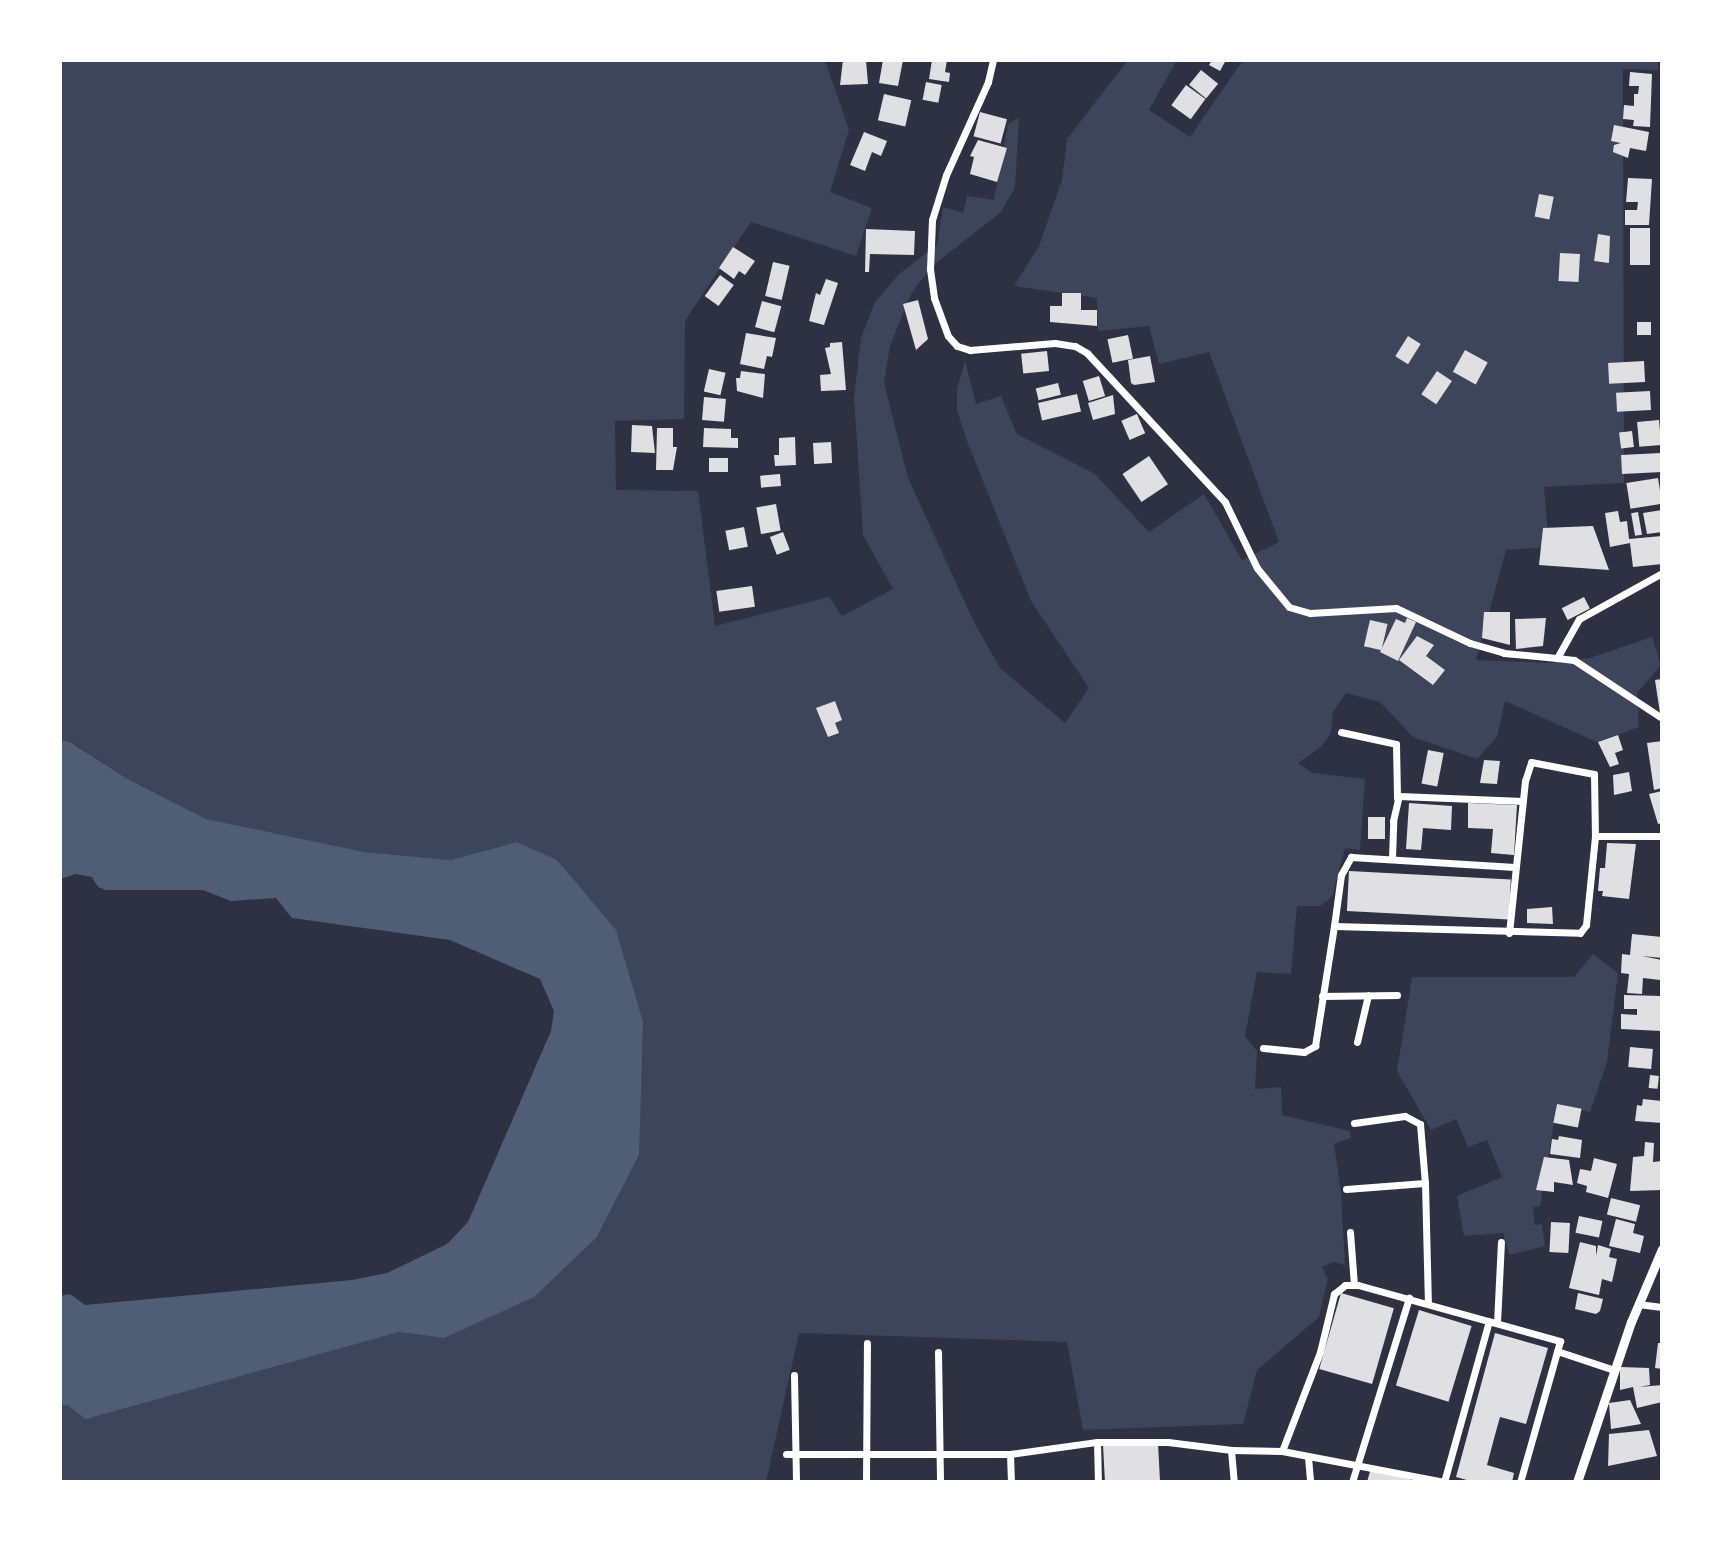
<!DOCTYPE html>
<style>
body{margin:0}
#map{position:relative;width:1722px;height:1542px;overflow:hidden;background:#2d3142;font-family:Montserrat,sans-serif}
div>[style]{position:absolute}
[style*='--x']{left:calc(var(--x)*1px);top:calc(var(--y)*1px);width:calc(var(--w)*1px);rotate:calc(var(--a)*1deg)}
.green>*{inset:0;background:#3c4559}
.water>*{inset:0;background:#4f5d75}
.building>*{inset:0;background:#e0e0e3;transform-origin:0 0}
.minor>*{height:7px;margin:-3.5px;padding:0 3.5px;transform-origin:3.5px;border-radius:3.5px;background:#fff}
.tertiary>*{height:9px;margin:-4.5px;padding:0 4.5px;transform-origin:4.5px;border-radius:4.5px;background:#fff}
span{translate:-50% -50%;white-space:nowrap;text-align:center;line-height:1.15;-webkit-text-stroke:6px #fff;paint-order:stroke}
.frame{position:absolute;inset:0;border:62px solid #fff;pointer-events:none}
</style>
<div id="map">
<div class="green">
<div style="clip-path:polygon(60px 60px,825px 60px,849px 130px,830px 192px,872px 208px,856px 256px,751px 222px,685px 321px,684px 419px,615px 421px,616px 490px,698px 491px,715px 626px,829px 597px,842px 616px,893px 589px,863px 535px,854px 397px,861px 338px,875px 302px,899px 274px,937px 245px,943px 207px,963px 213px,967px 196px,994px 200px,1008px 124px,1019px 117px,1015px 188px,1000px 213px,932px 266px,911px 294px,890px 346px,884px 383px,908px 478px,974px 622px,1000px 668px,1065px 723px,1089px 688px,1031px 601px,967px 441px,957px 410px,957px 389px,965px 361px,976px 404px,1001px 396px,1017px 434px,1095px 474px,1149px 532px,1204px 494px,1242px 560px,1279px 542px,1209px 352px,1159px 364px,1149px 326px,1098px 331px,1097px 298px,1014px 286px,1039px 246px,1062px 180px,1067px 139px,1128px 60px,1177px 60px,1149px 110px,1190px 137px,1243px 60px,1658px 60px,1658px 70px,1623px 69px,1624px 483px,1544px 487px,1549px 547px,1506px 550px,1476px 660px,1548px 663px,1590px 658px,1652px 637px,1661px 665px,1637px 693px,1639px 727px,1597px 742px,1505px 701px,1497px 737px,1477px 759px,1413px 737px,1380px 702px,1346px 693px,1333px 712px,1331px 733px,1321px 747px,1298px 763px,1313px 773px,1365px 779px,1360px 850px,1345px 848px,1332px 897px,1320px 906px,1297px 906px,1291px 974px,1257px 972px,1245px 1036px,1257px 1051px,1255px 1089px,1281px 1087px,1282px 1115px,1350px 1131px,1351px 1138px,1334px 1144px,1341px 1192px,1345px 1265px,1334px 1262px,1322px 1267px,1328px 1279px,1319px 1317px,1257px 1370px,1243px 1424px,1083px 1430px,1067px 1342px,799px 1333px,766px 1482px,60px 1482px,60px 1406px,400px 1332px,444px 1338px,639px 1155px,517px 842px,450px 860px,364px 852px,278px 836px,206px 819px,126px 778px,71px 742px,60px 740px)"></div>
<div style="clip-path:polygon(1593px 954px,1618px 973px,1607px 1062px,1590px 1112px,1557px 1105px,1540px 1206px,1533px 1207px,1535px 1225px,1542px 1224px,1545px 1246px,1509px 1255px,1503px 1233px,1464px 1236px,1457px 1196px,1502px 1177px,1487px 1140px,1468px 1147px,1456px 1119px,1431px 1130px,1397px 1071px,1412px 977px,1574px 977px)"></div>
</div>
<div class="water">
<div style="clip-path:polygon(60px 740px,70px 742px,126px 778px,206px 819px,364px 852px,450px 860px,517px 842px,557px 860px,616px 930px,643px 1022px,639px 1155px,596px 1238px,534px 1297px,444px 1338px,399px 1332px,86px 1419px,67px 1405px,60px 1406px,60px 1296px,70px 1294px,85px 1305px,352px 1280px,387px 1273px,447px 1244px,468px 1222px,551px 1031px,554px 1011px,540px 979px,450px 940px,292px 918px,276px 898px,231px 901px,203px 890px,106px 890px,98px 887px,92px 877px,76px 874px,60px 879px)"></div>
</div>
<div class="building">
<div style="clip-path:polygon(843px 60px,866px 60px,868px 84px,840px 85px)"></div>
<div style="clip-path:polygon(883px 60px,903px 60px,898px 86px,879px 83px)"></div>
<div style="clip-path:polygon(932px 60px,947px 60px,945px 72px,950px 73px,949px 82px,929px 79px)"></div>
<div style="clip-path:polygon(1212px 60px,1226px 60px,1220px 71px,1209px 65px)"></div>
<div style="left:1201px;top:70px;width:22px;height:19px;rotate:39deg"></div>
<div style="clip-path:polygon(1630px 72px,1652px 74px,1650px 127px,1633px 126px,1634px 120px,1623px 119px,1624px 105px,1634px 106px,1634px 94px,1638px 94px,1639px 86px,1629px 86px)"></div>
<div style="left:926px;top:82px;width:16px;height:18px;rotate:11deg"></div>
<div style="left:1186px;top:85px;width:24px;height:25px;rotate:36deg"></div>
<div style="left:884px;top:94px;width:28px;height:27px;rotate:13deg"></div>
<div style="left:980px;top:112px;width:28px;height:25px;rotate:15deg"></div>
<div style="clip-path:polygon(1614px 125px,1649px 132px,1646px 151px,1630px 148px,1628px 158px,1613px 152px,1614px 145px,1621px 143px,1611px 141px)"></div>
<div style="clip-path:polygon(864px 132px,887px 141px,881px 156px,872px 152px,865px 171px,850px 165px)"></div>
<div style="clip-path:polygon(978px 140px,1007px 148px,997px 182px,970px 174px,974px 157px,970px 156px)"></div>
<div style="clip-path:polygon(1628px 178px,1652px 179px,1649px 225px,1625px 225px,1625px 210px,1637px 210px,1638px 202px,1626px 202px)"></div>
<div style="left:1539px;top:194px;width:15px;height:23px;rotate:11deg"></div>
<div style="left:1630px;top:228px;width:20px;height:37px"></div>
<div style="clip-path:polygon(866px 229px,915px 231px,914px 255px,870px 254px,869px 272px,865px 272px)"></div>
<div style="clip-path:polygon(1598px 234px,1610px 236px,1609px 263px,1594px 261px)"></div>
<div style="clip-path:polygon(733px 247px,755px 261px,745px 275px,739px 271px,734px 279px,719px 268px)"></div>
<div style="left:1560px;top:253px;width:20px;height:28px;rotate:3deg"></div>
<div style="left:773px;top:262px;width:17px;height:35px;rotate:13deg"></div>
<div style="left:720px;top:275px;width:17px;height:26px;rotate:36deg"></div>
<div style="clip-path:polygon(826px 279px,838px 283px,824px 325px,809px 321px,816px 293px,820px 295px)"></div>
<div style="clip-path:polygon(1062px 293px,1081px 293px,1081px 310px,1097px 310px,1097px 326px,1050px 322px,1050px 306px,1062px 306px)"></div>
<div style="clip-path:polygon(918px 300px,928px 339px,916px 350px,903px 304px)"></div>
<div style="left:762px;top:301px;width:20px;height:27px;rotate:15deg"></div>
<div style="left:1637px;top:322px;width:14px;height:13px"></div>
<div style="clip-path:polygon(746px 333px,776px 338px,772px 357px,767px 356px,764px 369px,740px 364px)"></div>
<div style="left:1128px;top:335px;width:24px;height:21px;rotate:78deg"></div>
<div style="left:1408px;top:336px;width:15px;height:24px;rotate:32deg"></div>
<div style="clip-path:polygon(842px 342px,846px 390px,821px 391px,820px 375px,831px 374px,825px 348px,830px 347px,830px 343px)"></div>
<div style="left:1465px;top:350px;width:26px;height:25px;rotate:29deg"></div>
<div style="left:1047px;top:351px;width:20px;height:26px;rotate:84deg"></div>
<div style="clip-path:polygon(1150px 356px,1155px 382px,1134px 385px,1131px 383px,1128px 360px)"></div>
<div style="left:1644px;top:361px;width:21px;height:36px;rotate:87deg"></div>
<div style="left:709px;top:369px;width:17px;height:23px;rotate:13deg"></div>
<div style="clip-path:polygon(741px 371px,765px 374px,763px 398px,737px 391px,736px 378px,740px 378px)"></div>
<div style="left:1437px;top:371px;width:18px;height:28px;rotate:34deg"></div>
<div style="left:1099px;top:376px;width:21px;height:17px;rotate:73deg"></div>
<div style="left:1058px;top:383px;width:12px;height:23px;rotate:76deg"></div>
<div style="left:1650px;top:391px;width:19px;height:34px;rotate:87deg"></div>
<div style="left:1077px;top:394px;width:18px;height:40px;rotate:77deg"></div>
<div style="clip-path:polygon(1113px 395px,1115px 414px,1093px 420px,1088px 403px)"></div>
<div style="left:704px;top:397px;width:22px;height:23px;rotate:5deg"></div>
<div style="left:1137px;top:414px;width:21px;height:17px;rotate:67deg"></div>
<div style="left:1659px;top:420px;width:25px;height:22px;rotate:85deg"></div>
<div style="clip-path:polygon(632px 425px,652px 426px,655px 453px,631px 452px)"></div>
<div style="clip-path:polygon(657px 428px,673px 428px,673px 447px,677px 447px,673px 470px,656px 470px)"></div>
<div style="clip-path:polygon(704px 428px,731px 429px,731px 438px,738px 438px,738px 448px,703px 447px)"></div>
<div style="left:1632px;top:431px;width:16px;height:13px;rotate:83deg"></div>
<div style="clip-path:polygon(795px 437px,796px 465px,775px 466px,774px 455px,779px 455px,779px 438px)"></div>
<div style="left:831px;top:442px;width:21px;height:18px;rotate:87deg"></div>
<div style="left:1661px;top:453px;width:19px;height:40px;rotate:87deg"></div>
<div style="left:1149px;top:456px;width:34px;height:32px;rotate:56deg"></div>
<div style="left:709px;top:458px;width:19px;height:14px"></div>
<div style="left:780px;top:474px;width:12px;height:20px;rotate:85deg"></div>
<div style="left:1658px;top:478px;width:26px;height:32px;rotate:81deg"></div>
<div style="left:776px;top:504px;width:27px;height:20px;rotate:80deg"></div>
<div style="clip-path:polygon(1662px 510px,1662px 532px,1647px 534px,1643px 513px)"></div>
<div style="clip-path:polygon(1618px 511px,1620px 522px,1627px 521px,1629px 539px,1662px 536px,1662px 564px,1633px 567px,1630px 543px,1610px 547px,1605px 513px)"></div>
<div style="left:1638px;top:512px;width:23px;height:7px;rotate:80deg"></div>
<div style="clip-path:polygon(1593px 526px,1609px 570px,1539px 565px,1543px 528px)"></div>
<div style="left:744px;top:527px;width:20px;height:19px;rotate:79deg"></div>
<div style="left:783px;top:532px;width:19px;height:14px;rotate:69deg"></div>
<div style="left:752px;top:586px;width:21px;height:36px;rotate:82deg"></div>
<div style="left:1584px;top:597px;width:13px;height:25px;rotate:63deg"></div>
<div style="clip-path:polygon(1484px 612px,1510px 612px,1510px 645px,1482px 638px)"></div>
<div style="clip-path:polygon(1407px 618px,1416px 622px,1398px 661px,1380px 652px,1396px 619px,1405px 623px)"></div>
<div style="clip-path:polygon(1546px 618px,1543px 646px,1516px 649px,1515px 619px)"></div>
<div style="left:1370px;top:620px;width:18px;height:27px;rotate:13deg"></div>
<div style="clip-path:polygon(1417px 636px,1434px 645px,1426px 656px,1445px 670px,1433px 685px,1399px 660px)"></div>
<div style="clip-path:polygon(1662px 679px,1662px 713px,1660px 713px,1655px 680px)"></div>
<div style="clip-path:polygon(835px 701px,842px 720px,835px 723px,839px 733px,828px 737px,816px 708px)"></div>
<div style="clip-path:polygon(1618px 735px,1623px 750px,1615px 753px,1619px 764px,1610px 767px,1598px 742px)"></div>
<div style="clip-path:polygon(1662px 741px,1662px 788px,1654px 790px,1647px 743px)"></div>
<div style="left:1428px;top:750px;width:16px;height:34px;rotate:11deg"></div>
<div style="clip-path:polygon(1484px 760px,1500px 761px,1497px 784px,1480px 783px)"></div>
<div style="clip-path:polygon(1629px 772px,1632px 791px,1614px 795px,1613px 775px)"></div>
<div style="clip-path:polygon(1662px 791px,1662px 823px,1658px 824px,1649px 794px)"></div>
<div style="clip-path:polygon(1409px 803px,1452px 806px,1451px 830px,1423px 828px,1421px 850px,1406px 849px)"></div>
<div style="clip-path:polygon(1468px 803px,1517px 805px,1514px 855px,1491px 853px,1493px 829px,1468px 828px)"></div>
<div style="left:1385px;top:817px;width:22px;height:17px;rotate:90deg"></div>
<div style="clip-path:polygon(1607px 843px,1636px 844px,1629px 899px,1602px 896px,1603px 891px,1598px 891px,1600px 868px,1605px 868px)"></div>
<div style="left:1349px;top:871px;width:162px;height:40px;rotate:3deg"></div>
<div style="clip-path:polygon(1552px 907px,1553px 924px,1527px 923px,1527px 909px)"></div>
<div style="clip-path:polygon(1632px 934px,1662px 937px,1662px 958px,1642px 956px,1662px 960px,1660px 980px,1643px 978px,1642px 994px,1627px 993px,1629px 974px,1621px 973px,1622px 954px,1630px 955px)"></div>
<div style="clip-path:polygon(1624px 995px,1662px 996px,1662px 1031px,1621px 1029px,1621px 1014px,1637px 1015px,1637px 1009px,1624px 1009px)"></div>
<div style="left:1630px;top:1047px;width:23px;height:20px;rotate:5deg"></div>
<div style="left:1650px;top:1075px;width:9px;height:13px;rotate:6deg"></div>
<div style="clip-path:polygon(1643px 1099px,1662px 1101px,1662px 1123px,1635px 1121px,1637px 1105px,1642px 1106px)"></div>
<div style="left:1557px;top:1104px;width:25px;height:19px;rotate:11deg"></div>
<div style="clip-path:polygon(1559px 1136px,1582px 1140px,1580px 1158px,1550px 1154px,1552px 1139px,1558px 1140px)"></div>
<div style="clip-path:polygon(1645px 1142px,1654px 1143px,1653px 1162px,1662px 1161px,1662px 1190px,1630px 1191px,1633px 1157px,1644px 1156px)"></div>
<div style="clip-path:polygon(1544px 1157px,1569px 1160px,1573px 1185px,1554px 1182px,1554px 1192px,1536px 1190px)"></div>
<div style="clip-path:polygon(1594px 1158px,1617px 1164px,1608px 1198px,1586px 1192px,1587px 1186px,1577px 1183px,1580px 1169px,1591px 1171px)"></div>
<div style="left:1611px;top:1198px;width:30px;height:17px;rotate:14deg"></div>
<div style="left:1579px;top:1216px;width:24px;height:17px;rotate:12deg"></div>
<div style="clip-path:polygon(1616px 1219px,1635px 1224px,1633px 1233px,1644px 1236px,1640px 1253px,1609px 1246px)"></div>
<div style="left:1551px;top:1222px;width:19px;height:30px;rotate:3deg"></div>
<div style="clip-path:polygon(1580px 1242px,1596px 1246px,1596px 1256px,1598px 1245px,1611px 1249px,1609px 1257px,1617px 1259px,1612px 1282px,1602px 1279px,1599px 1295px,1569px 1288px)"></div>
<div style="left:1341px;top:1293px;width:55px;height:79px;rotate:16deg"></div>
<div style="clip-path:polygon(1578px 1293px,1603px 1299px,1600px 1311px,1596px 1314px,1575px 1309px)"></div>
<div style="left:1419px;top:1310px;width:55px;height:79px;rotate:17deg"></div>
<div style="clip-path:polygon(1495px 1333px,1548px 1348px,1526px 1424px,1500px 1417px,1495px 1435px,1487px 1465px,1514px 1473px,1512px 1482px,1474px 1482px,1456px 1477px)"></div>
<div style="clip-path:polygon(1658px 1343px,1662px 1343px,1662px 1369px,1655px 1368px)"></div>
<div style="clip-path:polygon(1620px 1367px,1649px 1368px,1650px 1385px,1639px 1387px,1662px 1385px,1662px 1402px,1637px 1408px,1633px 1387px,1620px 1390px)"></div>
<div style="clip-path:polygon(1630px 1400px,1641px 1424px,1611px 1429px,1609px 1403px)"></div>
<div style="clip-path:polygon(1649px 1430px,1657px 1456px,1608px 1466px,1609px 1434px)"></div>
<div style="left:1158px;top:1443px;width:39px;height:55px;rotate:87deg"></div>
<div style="clip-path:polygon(1371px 1468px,1416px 1481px,1416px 1482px,1367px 1482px)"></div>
</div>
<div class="minor">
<div style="--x:993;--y:60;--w:23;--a:103"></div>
<div style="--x:988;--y:82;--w:102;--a:114.3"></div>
<div style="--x:946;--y:175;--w:47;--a:107.3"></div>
<div style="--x:932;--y:220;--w:49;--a:92.3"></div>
<div style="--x:930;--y:269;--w:29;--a:82"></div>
<div style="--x:934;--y:298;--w:40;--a:69.8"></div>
<div style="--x:948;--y:336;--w:13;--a:48"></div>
<div style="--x:957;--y:346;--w:14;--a:17"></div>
<div style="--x:970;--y:350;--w:85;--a:-4.7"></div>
<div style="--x:1055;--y:343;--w:20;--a:9"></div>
<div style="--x:1075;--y:346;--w:14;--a:30"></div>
<div style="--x:1087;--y:353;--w:203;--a:47.2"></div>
<div style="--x:1225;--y:502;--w:73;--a:64.1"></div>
<div style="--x:1257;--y:568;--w:50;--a:50.6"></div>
<div style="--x:1289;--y:607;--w:22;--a:16"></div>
<div style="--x:1310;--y:613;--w:86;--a:-3.3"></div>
<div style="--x:1396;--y:608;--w:82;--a:25.3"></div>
<div style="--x:1470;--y:643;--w:35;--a:16"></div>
<div style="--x:1504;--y:653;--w:53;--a:5.4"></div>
<div style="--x:1557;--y:658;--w:45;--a:-60.6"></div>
<div style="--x:1579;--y:619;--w:95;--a:-29"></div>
<div style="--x:1557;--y:658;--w:17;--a:7"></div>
<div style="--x:1574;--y:660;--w:105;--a:33.4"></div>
<div style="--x:1341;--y:732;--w:56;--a:12.3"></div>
<div style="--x:1396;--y:744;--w:54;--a:88.9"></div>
<div style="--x:1392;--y:858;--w:37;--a:-88"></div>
<div style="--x:1393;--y:821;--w:26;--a:-77"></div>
<div style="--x:1399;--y:796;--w:124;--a:2.3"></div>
<div style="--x:1334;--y:926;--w:51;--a:-82.2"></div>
<div style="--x:1341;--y:875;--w:21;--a:-61"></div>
<div style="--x:1351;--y:857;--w:164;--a:3.5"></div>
<div style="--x:1509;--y:933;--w:153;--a:-84"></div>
<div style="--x:1525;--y:781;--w:20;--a:-72"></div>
<div style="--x:1531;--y:762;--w:64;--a:10.8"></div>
<div style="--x:1594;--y:774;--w:62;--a:89.1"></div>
<div style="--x:1322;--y:996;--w:75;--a:-0.8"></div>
<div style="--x:1357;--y:1042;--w:48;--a:-76.8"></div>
<div style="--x:1263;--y:1048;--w:41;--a:5.6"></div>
<div style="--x:1304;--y:1052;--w:13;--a:-29"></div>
<div style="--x:1315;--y:1046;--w:121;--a:-81"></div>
<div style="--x:1334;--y:926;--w:246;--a:1.6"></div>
<div style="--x:1580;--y:933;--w:10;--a:-53"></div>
<div style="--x:1586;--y:925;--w:89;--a:-84.2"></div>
<div style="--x:1595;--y:836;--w:67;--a:0"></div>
<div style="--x:1354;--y:1123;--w:51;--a:-7.8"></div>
<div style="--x:1405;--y:1116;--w:17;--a:28"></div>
<div style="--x:1420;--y:1124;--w:59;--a:85.2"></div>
<div style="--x:1425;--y:1183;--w:120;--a:88.6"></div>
<div style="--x:1346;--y:1189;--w:79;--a:-4.3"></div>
<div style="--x:1350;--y:1232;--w:53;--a:85.7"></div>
<div style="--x:1638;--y:1304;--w:24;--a:7"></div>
<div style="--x:1497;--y:1323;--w:81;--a:-87.2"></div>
<div style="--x:1557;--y:1351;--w:60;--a:18.4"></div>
<div style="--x:938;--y:1352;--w:130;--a:89.1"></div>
<div style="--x:794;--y:1375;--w:107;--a:88.9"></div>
<div style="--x:1097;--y:1442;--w:40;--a:88.6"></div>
<div style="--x:1231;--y:1450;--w:32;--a:85"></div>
<div style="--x:1282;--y:1451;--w:106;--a:-69"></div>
<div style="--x:1320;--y:1352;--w:60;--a:-76.4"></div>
<div style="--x:1334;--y:1294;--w:14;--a:-39"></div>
<div style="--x:1345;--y:1285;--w:13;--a:0"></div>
<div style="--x:1358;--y:1285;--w:210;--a:15.5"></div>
<div style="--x:1560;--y:1341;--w:147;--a:105.8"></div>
<div style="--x:786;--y:1454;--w:224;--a:0"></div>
<div style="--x:1010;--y:1454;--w:88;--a:-7.9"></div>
<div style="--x:1097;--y:1442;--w:71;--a:0"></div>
<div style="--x:1168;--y:1442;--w:64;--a:7.2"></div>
<div style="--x:1231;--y:1450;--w:51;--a:1.1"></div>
<div style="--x:1282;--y:1451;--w:165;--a:10.8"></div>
<div style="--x:1010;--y:1454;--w:28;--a:88"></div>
<div style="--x:1308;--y:1457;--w:25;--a:85"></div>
<div style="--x:866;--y:1482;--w:139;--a:-89.6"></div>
<div style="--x:1352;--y:1482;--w:193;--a:-72.8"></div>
<div style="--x:1444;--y:1482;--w:167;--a:-74.4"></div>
</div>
<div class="tertiary">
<div style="--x:1577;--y:1482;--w:169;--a:-71.4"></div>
<div style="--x:1631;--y:1322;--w:79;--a:-67"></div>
</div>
<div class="frame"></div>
</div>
